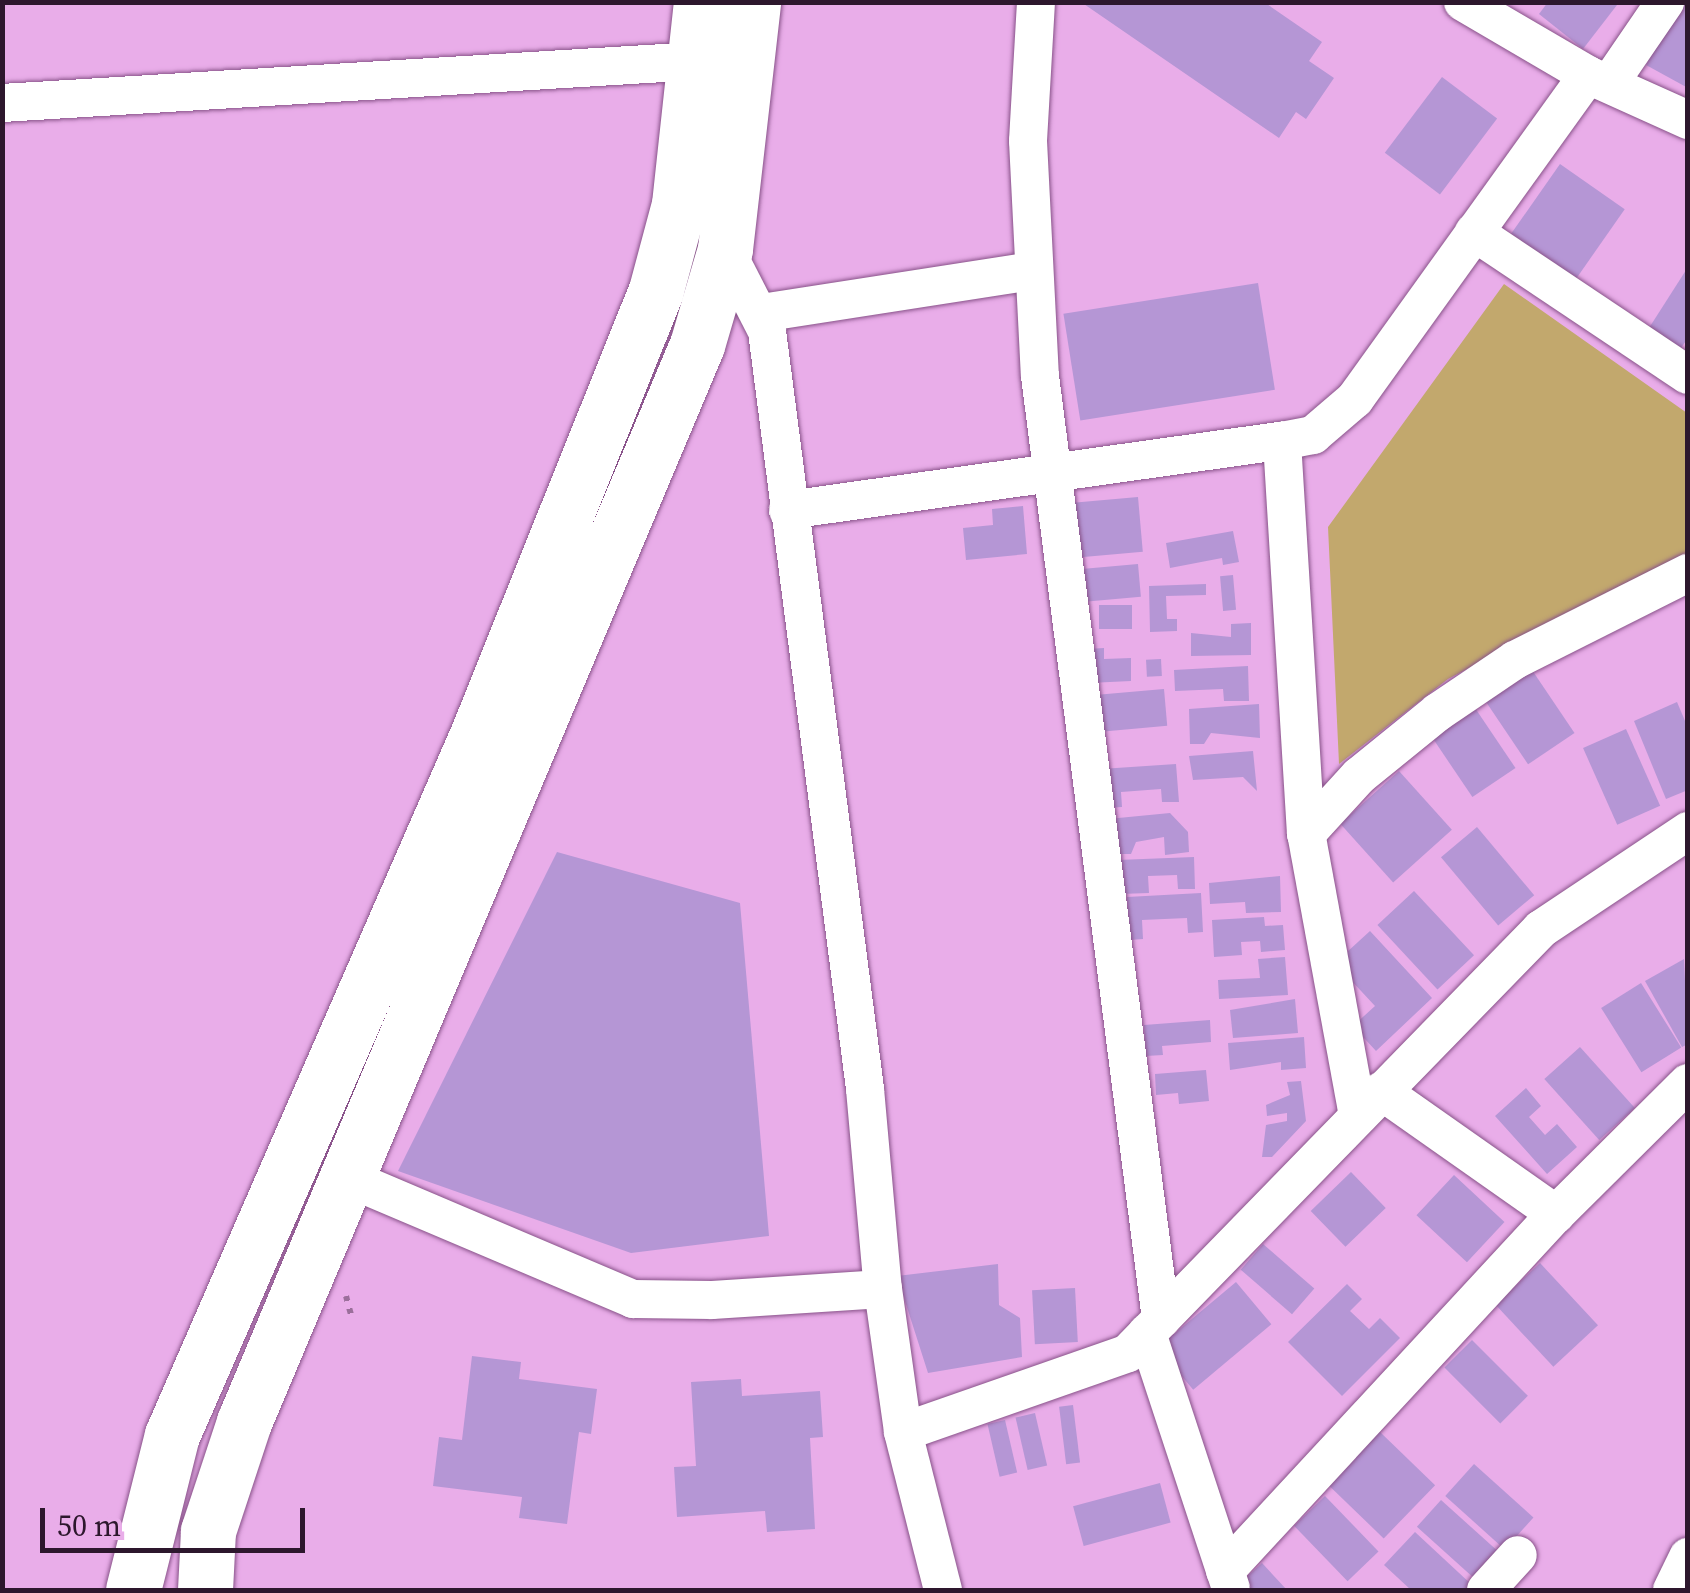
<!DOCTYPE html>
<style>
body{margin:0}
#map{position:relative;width:1690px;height:1593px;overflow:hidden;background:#e9ade9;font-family:"Source Serif 4",serif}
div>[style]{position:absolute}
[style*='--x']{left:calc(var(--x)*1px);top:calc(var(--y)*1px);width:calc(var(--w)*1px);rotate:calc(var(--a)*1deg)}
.green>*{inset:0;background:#c2a86d}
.building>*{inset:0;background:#b596d5;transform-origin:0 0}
.path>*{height:6px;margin-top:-3px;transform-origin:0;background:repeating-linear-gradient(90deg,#9b6f9b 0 5px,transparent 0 13px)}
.roads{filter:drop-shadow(0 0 2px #885289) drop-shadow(0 0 2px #885289)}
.minor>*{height:38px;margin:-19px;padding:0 19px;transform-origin:19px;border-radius:19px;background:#fff}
.secondary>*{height:55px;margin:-27.5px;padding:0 27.5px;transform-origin:27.5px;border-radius:27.5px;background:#fff}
span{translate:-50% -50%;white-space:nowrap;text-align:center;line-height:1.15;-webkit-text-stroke:8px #e9ade9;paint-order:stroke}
.frame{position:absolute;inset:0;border:5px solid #2d172d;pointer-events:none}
.scale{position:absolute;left:40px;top:1508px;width:265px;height:45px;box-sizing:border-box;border:5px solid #2d172d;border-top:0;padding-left:12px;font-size:30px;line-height:35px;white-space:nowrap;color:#2d172d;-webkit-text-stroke:8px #e9ade9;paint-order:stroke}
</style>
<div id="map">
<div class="green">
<div style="clip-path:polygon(1504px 284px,1687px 413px,1687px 554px,1448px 679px,1339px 764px,1328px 527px)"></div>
</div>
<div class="building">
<div style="clip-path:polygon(1081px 2px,1264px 2px,1322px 42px,1309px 61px,1334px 78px,1306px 119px,1296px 112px,1279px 138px)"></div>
<div style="clip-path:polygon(1548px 2px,1614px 2px,1617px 5px,1583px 49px,1539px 14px)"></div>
<div style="clip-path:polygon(1681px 2px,1688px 2px,1688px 88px,1646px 65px)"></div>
<div style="left:1442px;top:77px;width:69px;height:95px;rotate:37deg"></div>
<div style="left:1560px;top:164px;width:79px;height:88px;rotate:35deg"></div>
<div style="clip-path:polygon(1688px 267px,1688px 338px,1681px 348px,1649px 328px)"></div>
<div style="left:1258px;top:283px;width:108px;height:197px;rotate:81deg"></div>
<div style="left:1138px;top:497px;width:55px;height:68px;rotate:85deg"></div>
<div style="clip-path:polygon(1023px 506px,1027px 554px,966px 560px,963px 528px,993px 525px,992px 509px)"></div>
<div style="clip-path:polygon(1233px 531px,1239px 562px,1223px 565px,1222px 558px,1170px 568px,1166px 543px)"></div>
<div style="left:1138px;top:564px;width:33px;height:62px;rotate:85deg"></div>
<div style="left:1233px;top:575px;width:35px;height:13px;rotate:85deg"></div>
<div style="clip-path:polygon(1206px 584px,1206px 595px,1166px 596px,1167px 619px,1177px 619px,1177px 631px,1150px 632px,1149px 586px)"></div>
<div style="left:1099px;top:605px;width:33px;height:24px"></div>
<div style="clip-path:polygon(1251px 623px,1251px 655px,1191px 656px,1191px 633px,1231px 637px,1231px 624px)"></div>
<div style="clip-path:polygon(1104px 648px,1104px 659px,1131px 658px,1131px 681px,1089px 683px,1087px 649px)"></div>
<div style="left:1161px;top:659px;width:17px;height:15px;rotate:87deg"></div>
<div style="clip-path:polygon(1248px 666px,1249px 701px,1224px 701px,1223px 689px,1175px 691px,1174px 670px)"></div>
<div style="left:1532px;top:670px;width:76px;height:56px;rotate:56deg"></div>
<div style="left:1164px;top:689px;width:37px;height:72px;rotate:85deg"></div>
<div style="clip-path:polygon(1677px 702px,1688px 728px,1688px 790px,1666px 799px,1634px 721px)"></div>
<div style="clip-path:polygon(1259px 704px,1260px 738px,1211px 733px,1204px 744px,1190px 744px,1189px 709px)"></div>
<div style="left:1473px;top:705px;width:76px;height:52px;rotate:56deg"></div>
<div style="left:1626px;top:729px;width:84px;height:47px;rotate:66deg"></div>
<div style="clip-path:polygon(1253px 751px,1257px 791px,1243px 777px,1193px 780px,1189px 756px)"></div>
<div style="clip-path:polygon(1176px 764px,1179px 802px,1162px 802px,1161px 789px,1121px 792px,1122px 807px,1103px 808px,1101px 769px)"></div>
<div style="left:1399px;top:771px;width:79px;height:79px;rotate:48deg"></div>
<div style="clip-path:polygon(1170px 813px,1188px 832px,1189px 852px,1165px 855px,1164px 837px,1136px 842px,1131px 854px,1113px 854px,1108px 819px)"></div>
<div style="left:1477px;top:827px;width:89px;height:47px;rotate:50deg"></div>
<div style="clip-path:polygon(557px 852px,740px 903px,769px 1236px,631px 1253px,398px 1171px)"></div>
<div style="clip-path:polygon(1194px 857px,1195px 889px,1178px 889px,1177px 875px,1148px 876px,1149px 893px,1120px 894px,1118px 860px)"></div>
<div style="clip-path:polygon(1280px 876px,1281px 912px,1246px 913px,1245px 902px,1210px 904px,1209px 883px)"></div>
<div style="left:1414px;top:891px;width:88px;height:50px;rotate:47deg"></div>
<div style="clip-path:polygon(1201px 893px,1203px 932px,1188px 933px,1187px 918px,1142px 920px,1143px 939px,1129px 940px,1127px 897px)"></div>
<div style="clip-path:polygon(1264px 917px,1265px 926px,1283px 925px,1285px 950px,1261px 952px,1260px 941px,1241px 942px,1242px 955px,1214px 957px,1212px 920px)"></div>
<div style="clip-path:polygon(1370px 931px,1432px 998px,1376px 1051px,1353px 1026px,1375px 1006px,1335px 963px)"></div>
<div style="clip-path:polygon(1285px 957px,1288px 995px,1219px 999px,1218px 980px,1260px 978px,1258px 959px)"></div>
<div style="clip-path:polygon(1684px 959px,1688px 1044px,1682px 1047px,1645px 981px)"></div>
<div style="left:1641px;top:983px;width:76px;height:47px;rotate:58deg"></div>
<div style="clip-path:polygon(1295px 999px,1298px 1033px,1233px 1038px,1230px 1010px)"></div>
<div style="clip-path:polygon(1210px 1020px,1211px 1042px,1162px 1046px,1163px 1055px,1146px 1056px,1144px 1025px)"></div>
<div style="clip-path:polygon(1304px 1037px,1306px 1068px,1281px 1070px,1281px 1062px,1230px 1070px,1228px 1043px)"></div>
<div style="left:1580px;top:1047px;width:82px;height:48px;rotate:48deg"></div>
<div style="clip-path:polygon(1206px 1070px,1209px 1101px,1179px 1104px,1178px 1093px,1156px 1095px,1155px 1074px)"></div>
<div style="clip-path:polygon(1301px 1081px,1306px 1121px,1272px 1157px,1262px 1157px,1266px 1125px,1287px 1121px,1287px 1113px,1267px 1116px,1266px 1105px,1290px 1095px,1287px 1082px)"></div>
<div style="clip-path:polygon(1526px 1088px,1541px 1106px,1529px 1117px,1545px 1135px,1557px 1124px,1577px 1147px,1547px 1174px,1495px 1116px)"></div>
<div style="left:1351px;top:1172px;width:50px;height:56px;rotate:46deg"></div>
<div style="left:1454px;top:1175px;width:69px;height:55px;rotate:43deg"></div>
<div style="left:1263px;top:1244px;width:68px;height:34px;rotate:41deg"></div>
<div style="left:1540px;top:1263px;width:85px;height:61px;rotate:47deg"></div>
<div style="clip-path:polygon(998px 1264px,999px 1305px,1020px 1318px,1022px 1357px,928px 1373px,897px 1276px)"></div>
<div style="left:1236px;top:1282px;width:55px;height:102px;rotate:50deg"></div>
<div style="clip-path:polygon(1347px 1284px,1362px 1299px,1350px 1311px,1369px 1329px,1380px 1318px,1400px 1338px,1342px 1396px,1288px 1342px)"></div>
<div style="left:1075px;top:1288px;width:54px;height:43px;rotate:87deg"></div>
<div style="left:1472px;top:1340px;width:79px;height:39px;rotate:45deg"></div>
<div style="clip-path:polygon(472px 1356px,521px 1362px,519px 1379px,597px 1389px,591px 1434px,579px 1432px,567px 1524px,519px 1518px,522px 1497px,433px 1486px,439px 1437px,462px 1440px)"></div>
<div style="clip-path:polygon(741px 1379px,742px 1396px,820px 1391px,823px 1437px,810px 1438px,815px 1529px,767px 1532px,765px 1511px,677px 1517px,674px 1467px,696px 1466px,691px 1382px)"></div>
<div style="left:1073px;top:1405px;width:58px;height:14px;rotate:83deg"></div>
<div style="left:1035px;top:1413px;width:54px;height:20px;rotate:77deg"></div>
<div style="left:1005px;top:1420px;width:54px;height:18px;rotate:77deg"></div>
<div style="left:1379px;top:1431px;width:78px;height:74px;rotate:44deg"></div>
<div style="left:1474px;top:1464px;width:80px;height:43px;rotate:42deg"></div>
<div style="left:1160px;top:1483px;width:41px;height:90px;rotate:75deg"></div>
<div style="left:1325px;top:1496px;width:77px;height:43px;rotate:46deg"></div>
<div style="left:1441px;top:1500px;width:80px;height:36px;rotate:42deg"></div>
<div style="clip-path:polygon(1415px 1532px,1472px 1585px,1467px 1590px,1411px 1590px,1384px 1565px)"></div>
<div style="clip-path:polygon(1262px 1563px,1287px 1590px,1251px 1590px,1242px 1581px)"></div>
</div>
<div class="path">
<div style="--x:346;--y:1296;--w:24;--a:75"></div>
</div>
<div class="roads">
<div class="minor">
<div style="--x:1036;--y:2;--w:139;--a:93.3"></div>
<div style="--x:1028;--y:141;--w:235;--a:87.1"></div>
<div style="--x:1040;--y:376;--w:951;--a:82.69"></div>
<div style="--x:1463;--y:2;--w:145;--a:30.3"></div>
<div style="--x:1588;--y:75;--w:110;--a:24.2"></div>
<div style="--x:1611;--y:81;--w:96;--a:-55.6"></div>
<div style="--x:2;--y:103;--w:695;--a:-3.46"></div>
<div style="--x:1474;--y:232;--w:257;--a:33.8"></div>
<div style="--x:725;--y:249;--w:92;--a:62.9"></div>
<div style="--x:767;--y:331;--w:764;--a:82.63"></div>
<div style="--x:865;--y:1089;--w:201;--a:84.9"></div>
<div style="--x:883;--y:1289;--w:144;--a:82"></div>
<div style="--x:903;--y:1432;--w:163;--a:75.8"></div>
<div style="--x:761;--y:313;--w:275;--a:-8.8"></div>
<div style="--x:788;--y:510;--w:499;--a:-8"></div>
<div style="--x:1306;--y:834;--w:79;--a:-47.6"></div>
<div style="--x:1359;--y:776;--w:102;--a:-39"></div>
<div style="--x:1438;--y:712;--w:93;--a:-34"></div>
<div style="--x:1515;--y:660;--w:194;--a:-26.7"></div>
<div style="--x:1381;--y:1091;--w:214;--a:35.1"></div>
<div style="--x:1358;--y:1116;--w:287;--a:-100.4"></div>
<div style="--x:1306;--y:834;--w:394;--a:-93.5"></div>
<div style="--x:1282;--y:441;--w:32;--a:-11"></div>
<div style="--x:1313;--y:435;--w:55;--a:-40.6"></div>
<div style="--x:1355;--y:399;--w:399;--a:-54.3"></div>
<div style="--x:348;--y:1178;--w:310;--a:23"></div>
<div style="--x:633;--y:1299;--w:79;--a:0.7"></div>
<div style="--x:712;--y:1300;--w:171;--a:-3.7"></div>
<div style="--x:1147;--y:1333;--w:268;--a:71.8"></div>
<div style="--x:903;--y:1432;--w:238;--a:-19.3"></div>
<div style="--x:1128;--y:1353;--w:592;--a:-45.75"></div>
<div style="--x:1541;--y:929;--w:177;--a:-33.7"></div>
<div style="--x:1225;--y:1571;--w:487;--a:-47.2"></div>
<div style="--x:1556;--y:1214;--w:186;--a:-44.8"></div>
<div style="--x:1486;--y:1590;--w:47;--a:-47.6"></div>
<div style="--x:1672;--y:1590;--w:37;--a:-64"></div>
</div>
<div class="secondary">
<div style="--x:133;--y:1590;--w:160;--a:-75.9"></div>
<div style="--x:172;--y:1435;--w:766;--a:-66.45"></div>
<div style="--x:478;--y:733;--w:477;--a:-68.1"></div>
<div style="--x:656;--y:290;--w:89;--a:-75"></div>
<div style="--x:679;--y:204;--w:203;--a:-83.8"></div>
<div style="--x:205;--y:1590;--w:59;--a:-87.1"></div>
<div style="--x:208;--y:1531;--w:115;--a:-71.7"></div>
<div style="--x:244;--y:1422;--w:1168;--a:-67.19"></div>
<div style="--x:697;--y:345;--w:100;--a:-73.7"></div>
<div style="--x:725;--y:249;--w:249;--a:-83.5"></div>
</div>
</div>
<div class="frame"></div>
<div class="scale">50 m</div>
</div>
